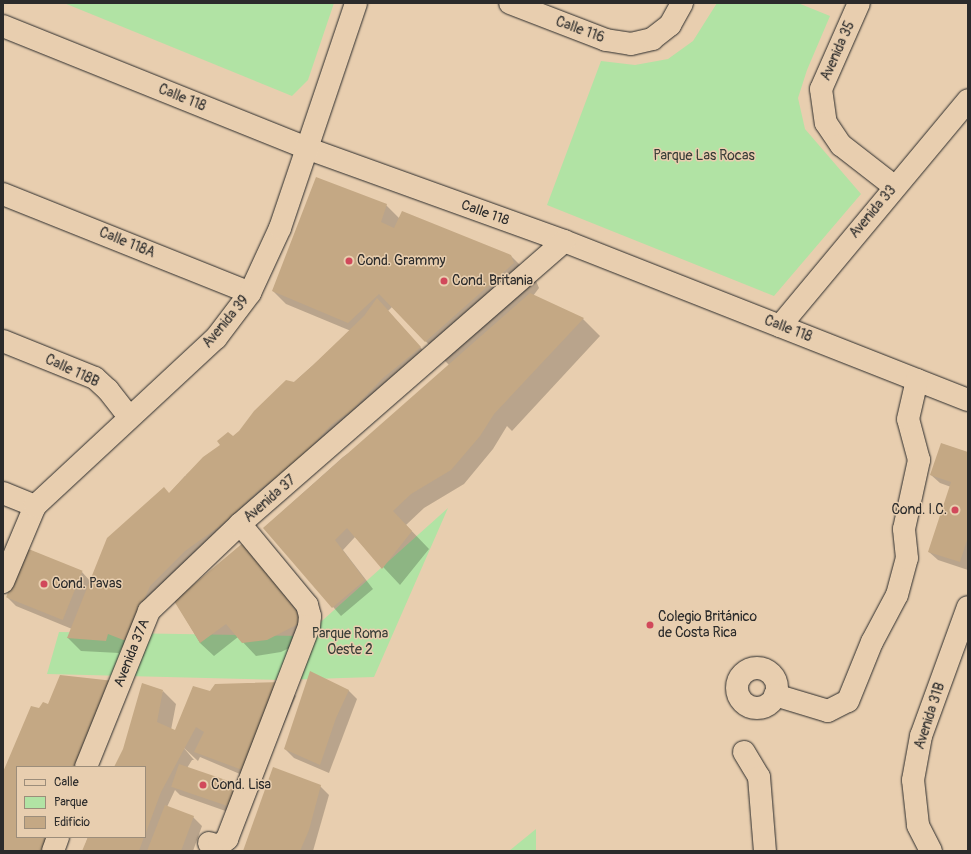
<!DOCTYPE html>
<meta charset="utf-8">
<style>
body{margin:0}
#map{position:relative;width:971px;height:854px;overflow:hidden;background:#e8ceaf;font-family:Pangolin,sans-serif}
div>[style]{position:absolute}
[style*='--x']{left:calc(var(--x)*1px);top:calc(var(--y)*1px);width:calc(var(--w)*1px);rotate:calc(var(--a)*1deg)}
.green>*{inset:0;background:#b1e3a4}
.shadow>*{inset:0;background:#0003}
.building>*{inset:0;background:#c4a884;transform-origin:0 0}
.roads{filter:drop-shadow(0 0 1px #2b2b2b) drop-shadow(0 0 1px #2b2b2b)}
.minor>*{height:22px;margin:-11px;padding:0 11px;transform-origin:11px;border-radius:11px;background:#e8ceaf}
.minor>.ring{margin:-11px;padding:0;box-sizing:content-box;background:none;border:22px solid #e8ceaf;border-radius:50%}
.dots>*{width:11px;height:11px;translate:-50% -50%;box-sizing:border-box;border:2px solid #e8ceaf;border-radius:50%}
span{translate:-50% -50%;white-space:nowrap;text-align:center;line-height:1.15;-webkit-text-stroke:3px #e8ceaf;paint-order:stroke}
.street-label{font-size:14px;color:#2b2b2b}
.park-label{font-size:14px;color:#383d37}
.poi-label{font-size:14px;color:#2b2b2b}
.left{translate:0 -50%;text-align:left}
.right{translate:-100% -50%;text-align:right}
.frame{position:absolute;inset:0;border:4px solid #2b2b2b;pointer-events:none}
.legend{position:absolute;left:16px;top:766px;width:130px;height:72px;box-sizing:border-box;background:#e8ceaf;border:1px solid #9c8d7a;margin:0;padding:5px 7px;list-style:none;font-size:12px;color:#2b2b2b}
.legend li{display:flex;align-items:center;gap:8px;height:20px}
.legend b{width:20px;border:1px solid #9c8d7a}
</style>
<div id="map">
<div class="green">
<div style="clip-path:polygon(64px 3px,334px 3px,308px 80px,292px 96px)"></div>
<div style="clip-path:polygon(717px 3px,798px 3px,830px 16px,807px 70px,798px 98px,805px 129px,861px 194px,774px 296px,547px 205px,601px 61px,635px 65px,668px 59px,693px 41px)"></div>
<div style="clip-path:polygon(448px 508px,374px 677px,282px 680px,47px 674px,59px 632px,301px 636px,314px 628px)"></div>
<div style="clip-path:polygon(536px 829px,536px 851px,509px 851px)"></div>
</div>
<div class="shadow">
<div style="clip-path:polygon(386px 205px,400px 219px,511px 256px,536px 281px,539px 288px,533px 296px,583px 319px,600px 336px,512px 431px,507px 426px,493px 449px,464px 484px,424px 508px,406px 525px,429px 549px,400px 585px,355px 537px,343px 550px,373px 589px,341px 616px,264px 528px,343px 457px,363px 443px,449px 365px,392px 307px,388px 311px,429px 357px,198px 564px,144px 635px,149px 640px,143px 657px,122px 647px,119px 653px,81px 651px,68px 638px,72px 629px,16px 606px,7px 597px,27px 549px,82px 572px,91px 582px,185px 476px,189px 478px,186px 475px,233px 437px,351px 331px,286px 304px,273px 291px)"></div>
<div style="clip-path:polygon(968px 453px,968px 570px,938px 560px,929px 552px,951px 487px,940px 483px,931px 475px)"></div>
<div style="clip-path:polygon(257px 556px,316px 635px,281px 652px,256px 656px,238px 637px,214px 656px,200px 643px,175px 601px)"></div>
<div style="clip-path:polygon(283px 683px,296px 696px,267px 762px,254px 780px,200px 757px,198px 761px,183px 747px,194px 760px,192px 760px,187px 768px,237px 815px,180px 795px,175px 790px,167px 807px,193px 817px,202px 826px,193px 851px,83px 851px,88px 837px,145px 837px,145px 767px,116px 767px,163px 691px,176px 704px,171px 730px,175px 732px,210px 693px)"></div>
<div style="clip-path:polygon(348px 690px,357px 699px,329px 773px,294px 758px,285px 749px)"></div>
<div style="clip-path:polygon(320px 786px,329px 795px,313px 851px,244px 851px)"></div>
</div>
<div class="building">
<div style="clip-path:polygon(316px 177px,387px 204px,381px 222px,394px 228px,402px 211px,511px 255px,514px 263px,425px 342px,379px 294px,348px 323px,272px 291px)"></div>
<div style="clip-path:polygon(530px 293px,584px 318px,494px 414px,480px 436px,451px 470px,411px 494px,393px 511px,412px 531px,382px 569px,347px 528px,335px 540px,365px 580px,332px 608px,263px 528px)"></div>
<div style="clip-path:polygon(377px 298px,421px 347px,383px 378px,351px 411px,332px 424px,299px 460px,258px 491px,224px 523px,185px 551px,150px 586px,126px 641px,108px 634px,106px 641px,67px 638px,107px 538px,164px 487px,169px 493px,203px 457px,220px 445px,217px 441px,228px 432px,233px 436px,239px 431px,254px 411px,286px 380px,294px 382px,312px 366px,364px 316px)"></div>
<div style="clip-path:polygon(941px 443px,968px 452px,968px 537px,960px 562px,928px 552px,951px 482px,930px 475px)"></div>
<div style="clip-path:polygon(244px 542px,304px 621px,267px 640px,242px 643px,226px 624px,200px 643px,174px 601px)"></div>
<div style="left:26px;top:548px;width:61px;height:53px;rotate:22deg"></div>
<div style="clip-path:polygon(310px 671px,349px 690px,336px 718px,320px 765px,284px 749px)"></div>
<div style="clip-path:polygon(60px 675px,114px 681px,80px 767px,17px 767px,17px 837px,48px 837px,43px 851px,3px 851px,3px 772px,31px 706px,39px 708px,43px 702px,48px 704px)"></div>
<div style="clip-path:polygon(283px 682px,245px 771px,194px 752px,204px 732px,196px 727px,161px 792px,145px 835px,145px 767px,114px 767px,123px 749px,142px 683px,163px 690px,157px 722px,175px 730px,193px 686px,210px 691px,215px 684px)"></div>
<div style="left:179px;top:764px;width:61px;height:24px;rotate:19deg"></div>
<div style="clip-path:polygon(273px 767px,321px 785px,309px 830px,300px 851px,243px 851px)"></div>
<div style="clip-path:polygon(165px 805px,194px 816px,181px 851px,147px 851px)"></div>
<div style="clip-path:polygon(88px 837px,144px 837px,139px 851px,82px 851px)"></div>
</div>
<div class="roads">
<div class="minor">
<div style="--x:510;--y:3;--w:103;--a:21.1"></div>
<div style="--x:606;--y:40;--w:25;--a:9"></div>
<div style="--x:631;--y:44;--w:22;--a:-13"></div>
<div style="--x:652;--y:39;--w:23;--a:-38"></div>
<div style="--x:670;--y:25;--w:25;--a:-61"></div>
<div style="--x:859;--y:3;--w:94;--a:113.8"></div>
<div style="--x:821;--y:89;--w:34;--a:82"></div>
<div style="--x:826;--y:123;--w:27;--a:56"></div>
<div style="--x:841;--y:145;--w:68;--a:37.9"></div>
<div style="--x:3;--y:26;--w:327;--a:21.9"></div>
<div style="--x:306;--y:148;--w:274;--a:19.8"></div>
<div style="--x:564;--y:241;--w:434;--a:21.5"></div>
<div style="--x:3;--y:194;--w:266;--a:21.8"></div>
<div style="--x:780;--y:326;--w:294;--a:-50.2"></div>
<div style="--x:3;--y:341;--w:99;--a:21.9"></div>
<div style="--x:95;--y:378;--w:18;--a:43"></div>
<div style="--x:108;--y:390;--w:34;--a:52"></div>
<div style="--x:3;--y:493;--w:35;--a:22"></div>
<div style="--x:3;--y:582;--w:82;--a:-67.2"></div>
<div style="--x:35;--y:506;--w:247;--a:-42.9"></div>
<div style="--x:216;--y:338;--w:56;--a:-52.9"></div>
<div style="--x:250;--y:293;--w:72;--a:-65.2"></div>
<div style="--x:280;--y:228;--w:237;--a:-71.3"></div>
<div class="ring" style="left:737px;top:668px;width:18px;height:18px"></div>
<div style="--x:775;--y:695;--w:55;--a:16.8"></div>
<div style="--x:828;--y:711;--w:22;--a:-27"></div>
<div style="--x:848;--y:701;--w:64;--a:-67.9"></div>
<div style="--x:872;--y:642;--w:53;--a:-62"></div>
<div style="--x:897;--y:595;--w:38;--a:-75"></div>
<div style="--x:907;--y:558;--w:29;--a:-96"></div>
<div style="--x:904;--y:529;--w:71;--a:-77.7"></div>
<div style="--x:919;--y:460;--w:42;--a:-105"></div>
<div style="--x:908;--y:419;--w:40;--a:-77"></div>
<div style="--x:744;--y:752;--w:29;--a:59"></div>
<div style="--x:759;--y:777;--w:74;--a:85.4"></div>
<div style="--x:86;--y:767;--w:168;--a:-68"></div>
<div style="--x:149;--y:611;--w:126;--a:-43.7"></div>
<div style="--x:240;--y:524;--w:430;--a:-41.1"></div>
<div style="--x:209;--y:843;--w:10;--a:17"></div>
<div style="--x:219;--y:846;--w:11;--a:-41"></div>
<div style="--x:227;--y:839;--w:227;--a:-68.9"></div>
<div style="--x:309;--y:627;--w:11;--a:-85"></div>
<div style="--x:310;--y:616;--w:11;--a:-105"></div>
<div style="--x:307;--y:605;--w:105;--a:-129.6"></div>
<div style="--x:53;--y:851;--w:15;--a:-70"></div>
<div style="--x:931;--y:851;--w:29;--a:-117"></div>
<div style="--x:918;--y:825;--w:45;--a:-96.3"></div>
<div style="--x:913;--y:780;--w:45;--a:-79.7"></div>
<div style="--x:921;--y:736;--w:137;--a:-70"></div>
</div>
</div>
<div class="dots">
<div style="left:349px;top:261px;background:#d1495b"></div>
<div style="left:444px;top:281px;background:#d1495b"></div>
<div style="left:955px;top:510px;background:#d1495b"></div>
<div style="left:44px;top:584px;background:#d1495b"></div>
<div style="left:650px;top:625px;background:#d1495b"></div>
<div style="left:203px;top:785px;background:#d1495b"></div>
</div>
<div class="street-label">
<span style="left:580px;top:30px;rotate:20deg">Calle 116</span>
<span style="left:838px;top:51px;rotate:-66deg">Avenida 35</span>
<span style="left:182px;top:98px;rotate:22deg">Calle 118</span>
<span style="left:873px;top:212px;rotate:-50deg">Avenida 33</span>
<span style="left:485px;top:213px;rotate:20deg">Calle 118</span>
<span style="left:127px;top:243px;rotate:22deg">Calle 118A</span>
<span style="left:226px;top:322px;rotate:-50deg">Avenida 39</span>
<span style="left:788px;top:329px;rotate:21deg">Calle 118</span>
<span style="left:72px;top:371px;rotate:25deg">Calle 118B</span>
<span style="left:270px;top:499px;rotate:-41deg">Avenida 37</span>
<span style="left:132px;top:653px;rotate:-68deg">Avenida 37A</span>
<span style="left:930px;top:716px;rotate:-72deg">Avenida 31B</span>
</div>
<div class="park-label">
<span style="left:704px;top:156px">Parque Las Rocas</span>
<span style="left:350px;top:642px">Parque Roma<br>Oeste 2</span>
</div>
<div class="poi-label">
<span class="left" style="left:357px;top:261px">Cond. Grammy</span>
<span class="left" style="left:452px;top:281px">Cond. Britania</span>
<span class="right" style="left:947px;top:510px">Cond. I.C.</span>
<span class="left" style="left:52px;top:584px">Cond. Pavas</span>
<span class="left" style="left:658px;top:625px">Colegio Británico<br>de Costa Rica</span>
<span class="left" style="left:211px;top:785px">Cond. Lisa</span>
</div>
<div class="frame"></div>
<ul class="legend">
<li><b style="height:5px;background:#e8ceaf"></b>Calle</li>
<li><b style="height:11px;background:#b1e3a4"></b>Parque</li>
<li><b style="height:11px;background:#c4a884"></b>Edificio</li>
</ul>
</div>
